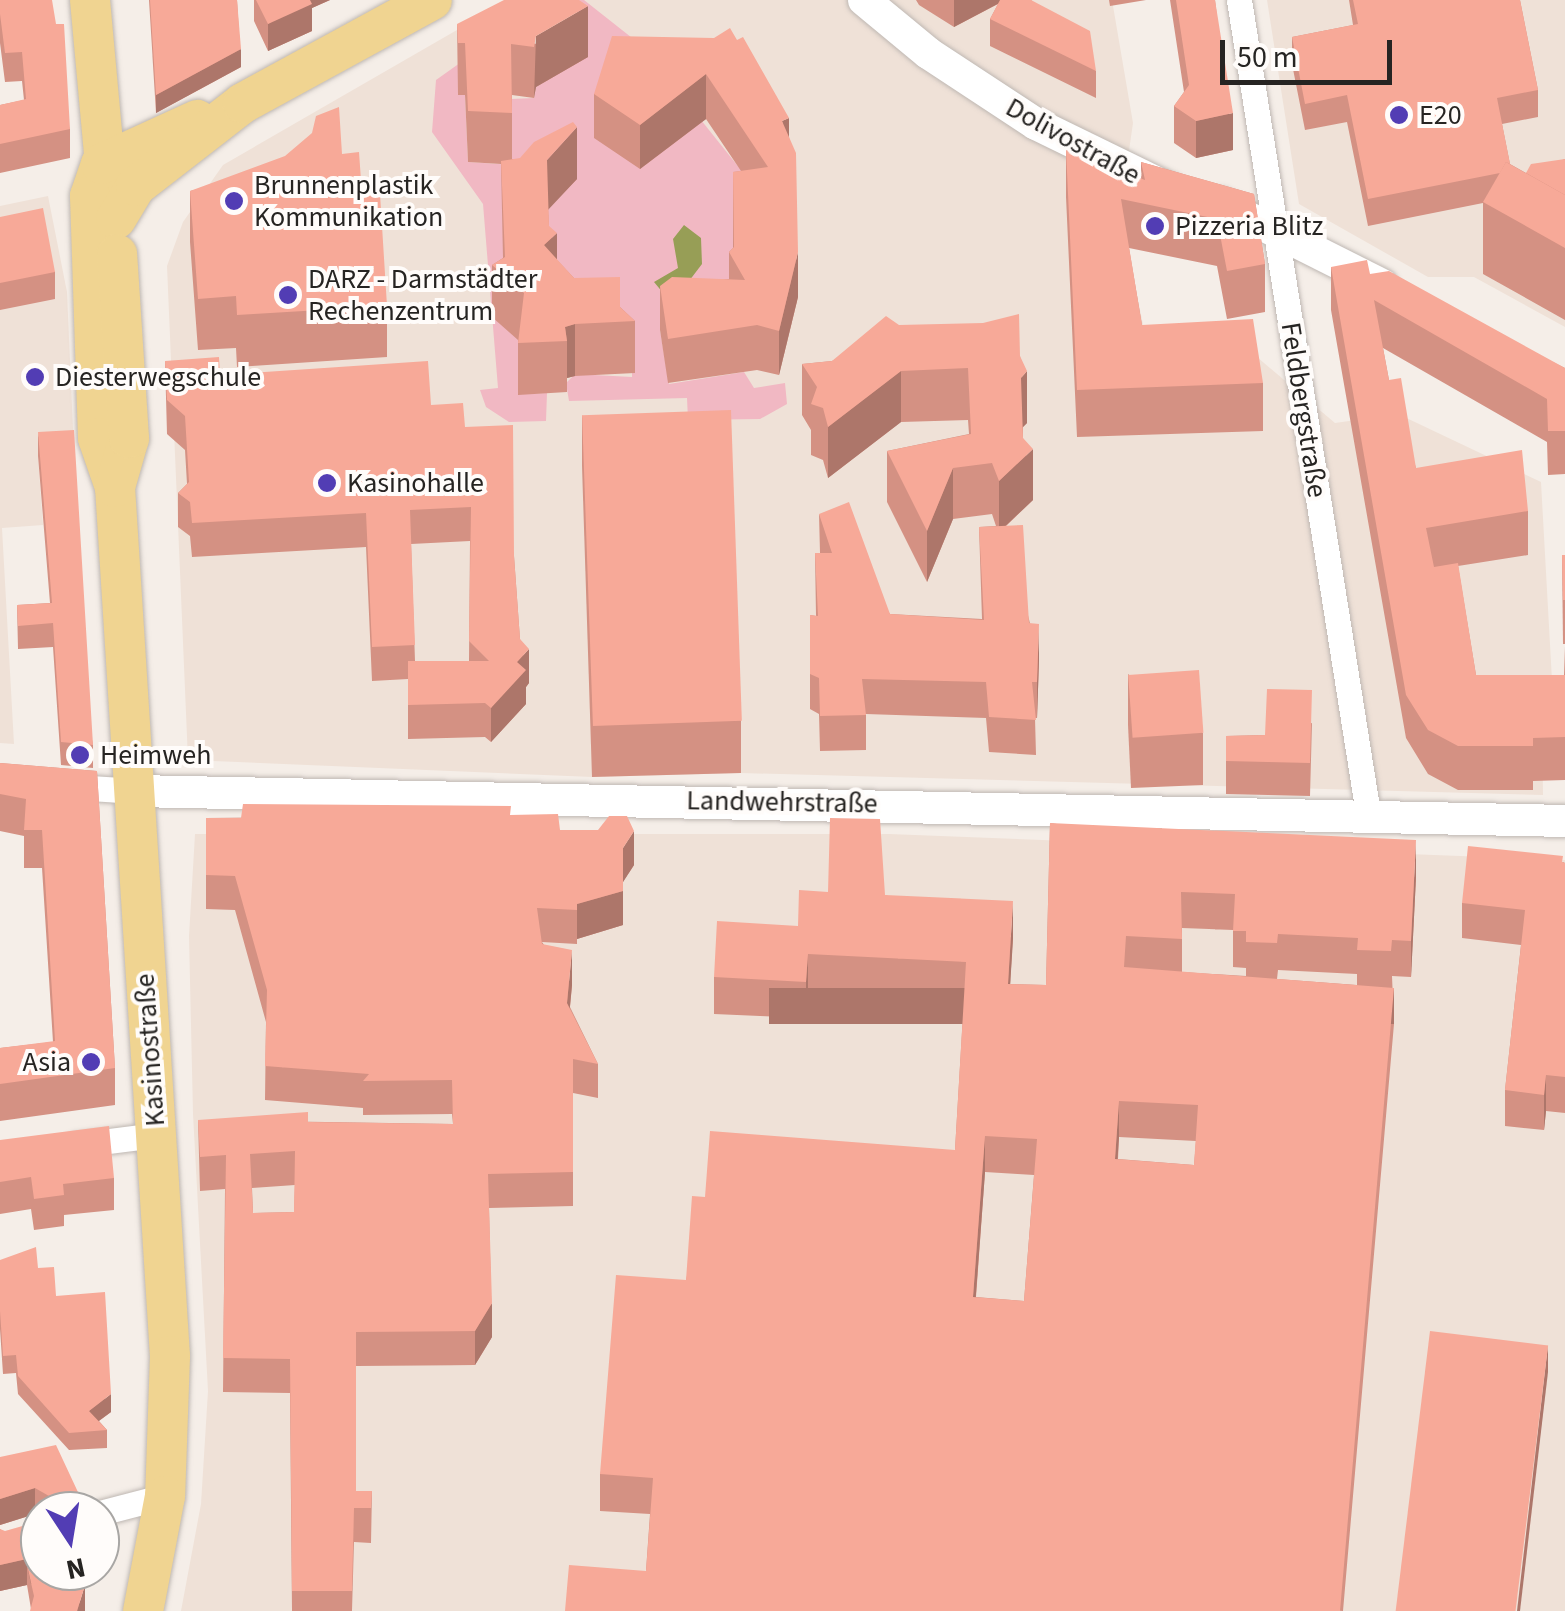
<!DOCTYPE html>
<meta charset="utf-8">
<style>
body{margin:0}
#map{position:relative;width:1565px;height:1611px;overflow:hidden;background:#f5eee8;font-family:"Source Sans 3",sans-serif}
div>[style]{position:absolute}
[style*='--x']{left:calc(var(--x)*1px);top:calc(var(--y)*1px);width:calc(var(--w)*1px);rotate:calc(var(--a)*1deg)}
.built>*{inset:0;background:#efe1d7}
.green>*{inset:0;background:#f1b8c3}
.water>*{inset:0;background:#979e56}
.roads{filter:drop-shadow(0 0 2px #bfb8b3) drop-shadow(0 0 2px #bfb8b3)}
.minor>*{height:25px;margin:-12.5px;padding:0 12.5px;transform-origin:12.5px;border-radius:12.5px;background:#fff}
.tertiary>*{height:32px;margin:-16px;padding:0 16px;transform-origin:16px;border-radius:16px;background:#fff}
.primary>*{height:40px;margin:-20px;padding:0 20px;transform-origin:20px;border-radius:20px;background:#f0d491}
.wall>*{inset:0;background:#d49183}
.shaded-wall>*{inset:0;background:#ad766a;transform-origin:0 0}
.building>*{inset:0;background:#f7a998;transform-origin:0 0}
.dots>*{width:28px;height:28px;translate:-50% -50%;box-sizing:border-box;border:5px solid #fffcfa;border-radius:50%}
span{translate:-50% -50%;white-space:nowrap;text-align:center;line-height:1.15;-webkit-text-stroke:8px #fffcfa;paint-order:stroke}
.poi-label{font-size:28px;color:#262422}
.left{translate:0 -50%;text-align:left}
.right{translate:-100% -50%;text-align:right}
.street-label{font-size:28px;color:#262422}
.north{position:absolute;left:20px;top:1491px;width:100px;height:100px;box-sizing:border-box;background:#fffcfa;border:2px solid #a8a6a4;border-radius:50%;rotate:168deg;font-size:28px;font-weight:700;line-height:40px;text-align:center;color:#262422}
.north::after{content:'';display:block;margin:auto;width:35px;height:45px;background:#523db4;clip-path:polygon(50% 0,100% 100%,50% 72%,0 100%)}
.scale{position:absolute;left:1220px;top:40px;width:172px;height:45px;box-sizing:border-box;border:5px solid #262422;border-top:0;padding-left:12px;font-size:30px;line-height:35px;white-space:nowrap;color:#262422;-webkit-text-stroke:8px #fffcfa;paint-order:stroke}
</style>
<div id="map">
<div class="built">
<div style="clip-path:polygon(509px 0,1112px 0,1133px 123px,1120px 213px,1151px 363px,1251px 352px,1335px 423px,1398px 414px,1541px 482px,1554px 716px,1542px 717px,1543px 795px,741px 773px,592px 777px,188px 760px,167px 266px,183px 222px,223px 165px)"></div>
<div style="clip-path:polygon(1267px 0,1565px 0,1565px 327px,1474px 277px,1428px 277px,1299px 204px)"></div>
<div style="clip-path:polygon(48px 196px,67px 292px,74px 453px,38px 456px,43px 525px,2px 528px,14px 744px,0 743px,0 206px)"></div>
<div style="clip-path:polygon(195px 834px,889px 834px,1565px 860px,1565px 1611px,181px 1611px,201px 1504px,208px 1391px,193px 1114px,189px 936px)"></div>
</div>
<div class="green">
<div style="clip-path:polygon(575px 0,584px 0,641px 45px,753px 185px,734px 291px,660px 330px,669px 384px,744px 372px,754px 388px,785px 383px,787px 404px,760px 419px,688px 420px,687px 398px,569px 401px,566px 383px,575px 374px,632px 377px,632px 370px,553px 310px,545px 214px,553px 202px,543px 193px,518px 353px,518px 394px,547px 393px,546px 421px,509px 422px,486px 407px,480px 390px,498px 388px,483px 204px,432px 132px,436px 80px,481px 48px,458px 94px,465px 95px,468px 162px,512px 165px,511px 99px,534px 98px,536px 87px,586px 56px)"></div>
</div>
<div class="water">
<div style="clip-path:polygon(684px 225px,701px 238px,702px 264px,683px 289px,664px 294px,654px 282px,678px 268px,673px 239px)"></div>
</div>
<div class="roads">
<div class="minor">
<div style="--x:1239;--y:0;--w:830;--a:80.99"></div>
<div style="--x:0;--y:782;--w:135;--a:3.8"></div>
<div style="--x:77;--y:1145;--w:80;--a:-7.2"></div>
<div style="--x:100;--y:1513;--w:67;--a:-14.7"></div>
</div>
<div class="tertiary">
<div style="--x:864;--y:0;--w:83;--a:39.6"></div>
<div style="--x:928;--y:53;--w:129;--a:33.3"></div>
<div style="--x:1036;--y:124;--w:148;--a:26"></div>
<div style="--x:1221;--y:204;--w:180;--a:26.7"></div>
<div style="--x:135;--y:791;--w:1430;--a:1.2"></div>
</div>
<div class="primary">
<div style="--x:90;--y:0;--w:188;--a:84.8"></div>
<div style="--x:101;--y:164;--w:34;--a:109"></div>
<div style="--x:90;--y:196;--w:242;--a:88.1"></div>
<div style="--x:98;--y:438;--w:52;--a:70.9"></div>
<div style="--x:115;--y:487;--w:871;--a:86.38"></div>
<div style="--x:170;--y:1356;--w:140;--a:92"></div>
<div style="--x:165;--y:1496;--w:117;--a:100.8"></div>
<div style="--x:101;--y:164;--w:106;--a:-24.6"></div>
<div style="--x:116;--y:219;--w:39;--a:-59"></div>
<div style="--x:136;--y:186;--w:135;--a:-37.8"></div>
<div style="--x:243;--y:103;--w:215;--a:-28.6"></div>
<div style="--x:115;--y:487;--w:51;--a:-74.1"></div>
<div style="--x:129;--y:438;--w:184;--a:-93.7"></div>
</div>
</div>
<div class="wall">
<div style="clip-path:polygon(0 0,70px 129px,70px 158px,0 173px,0 105px,24px 100px,22px 81px,5px 82px,0 43px)"></div>
<div style="clip-path:polygon(149px 0,237px 0,241px 67px,156px 113px)"></div>
<div style="clip-path:polygon(254px 0,330px 0,312px 8px,312px 31px,268px 51px,254px 21px)"></div>
<div style="clip-path:polygon(916px 0,1031px 0,1096px 71px,1096px 98px,990px 46px,990px 19px,998px 4px,954px 27px,919px 5px)"></div>
<div style="clip-path:polygon(1109px 0,1146px 0,1110px 6px)"></div>
<div style="clip-path:polygon(1170px 0,1215px 0,1233px 150px,1196px 158px,1174px 143px,1174px 106px,1184px 92px)"></div>
<div style="clip-path:polygon(1349px 0,1520px 0,1538px 90px,1538px 117px,1502px 124px,1510px 164px,1526px 173px,1565px 159px,1565px 320px,1483px 274px,1483px 203px,1368px 226px,1347px 122px,1305px 130px,1292px 64px,1292px 37px,1353px 25px)"></div>
<div style="clip-path:polygon(457px 24px,588px 57px,536px 87px,534px 98px,512px 95px,512px 159px,577px 179px,548px 209px,549px 226px,557px 260px,574px 278px,620px 307px,635px 321px,635px 373px,575px 376px,567px 378px,567px 392px,518px 395px,518px 340px,492px 317px,492px 265px,503px 258px,501px 164px,468px 162px,465px 95px,458px 95px)"></div>
<div style="clip-path:polygon(714px 38px,789px 136px,798px 297px,779px 375px,757px 370px,668px 383px,660px 330px,660px 286px,729px 279px,729px 252px,733px 248px,733px 172px,741px 171px,706px 119px,640px 169px,594px 138px,594px 94px)"></div>
<div style="clip-path:polygon(1066px 150px,1141px 179px,1141px 162px,1254px 194px,1265px 264px,1265px 312px,1227px 319px,1217px 266px,1129px 248px,1142px 325px,1263px 383px,1263px 431px,1077px 437px,1066px 197px)"></div>
<div style="clip-path:polygon(342px 154px,361px 180px,387px 306px,387px 357px,237px 367px,236px 348px,198px 350px,190px 242px,190px 191px)"></div>
<div style="clip-path:polygon(0 217px,55px 272px,55px 299px,0 310px)"></div>
<div style="clip-path:polygon(1331px 267px,1370px 274px,1565px 368px,1565px 474px,1548px 475px,1547px 442px,1383px 348px,1389px 380px,1416px 468px,1528px 511px,1528px 555px,1458px 566px,1476px 675px,1564px 675px,1565px 646px,1565px 780px,1533px 781px,1533px 790px,1458px 790px,1428px 774px,1406px 738px,1331px 310px)"></div>
<div style="clip-path:polygon(899px 325px,1020px 356px,1027px 423px,1023px 427px,1023px 438px,1033px 500px,1006px 526px,1039px 660px,1037px 718px,1035px 718px,1036px 755px,989px 752px,986px 718px,866px 714px,866px 750px,820px 751px,819px 714px,810px 709px,810px 615px,816px 616px,815px 553px,820px 553px,819px 514px,890px 614px,982px 619px,979px 527px,996px 526px,992px 514px,953px 519px,927px 582px,887px 502px,887px 451px,969px 434px,968px 420px,901px 422px,828px 478px,823px 460px,811px 455px,811px 430px,802px 415px,802px 364px,832px 361px)"></div>
<div style="clip-path:polygon(evenodd,165px 361px,220px 375px,431px 405px,465px 427px,514px 556px,520px 639px,529px 683px,526px 687px,526px 704px,491px 742px,485px 737px,408px 739px,408px 679px,372px 681px,366px 547px,192px 557px,190px 536px,178px 527px,178px 493px,187px 484px,185px 450px,167px 434px,165px 361px,470px 541px,469px 661px,415px 661px,411px 544px,470px 541px)"></div>
<div style="clip-path:polygon(582px 415px,741px 721px,741px 773px,592px 777px,582px 466px)"></div>
<div style="clip-path:polygon(38px 432px,93px 745px,93px 768px,61px 765px,53px 647px,18px 649px,17px 605px,50px 603px,38px 456px)"></div>
<div style="clip-path:polygon(1562px 555px,1565px 555px,1565px 644px,1563px 644px)"></div>
<div style="clip-path:polygon(1128px 674px,1203px 733px,1203px 785px,1131px 788px,1128px 725px)"></div>
<div style="clip-path:polygon(1312px 723px,1310px 796px,1226px 794px,1226px 736px,1265px 735px)"></div>
<div style="clip-path:polygon(0 763px,97px 771px,115px 1068px,115px 1105px,0 1121px,0 1048px,53px 1042px,42px 868px,24px 868px,24px 836px,0 831px)"></div>
<div style="clip-path:polygon(evenodd,511px 815px,560px 830px,634px 865px,623px 882px,623px 925px,577px 939px,577px 944px,542px 942px,572px 985px,570px 1007px,598px 1064px,598px 1098px,573px 1093px,573px 1206px,489px 1208px,492px 1337px,475px 1365px,356px 1366px,356px 1491px,372px 1491px,371px 1543px,354px 1542px,352px 1611px,292px 1611px,290px 1393px,223px 1392px,225px 1189px,200px 1191px,198px 1120px,453px 1124px,452px 1114px,363px 1115px,363px 1108px,265px 1100px,266px 1022px,235px 910px,206px 909px,206px 818px,511px 815px,295px 1185px,294px 1212px,253px 1213px,252px 1188px,295px 1185px)"></div>
<div style="clip-path:polygon(evenodd,1050px 823px,1416px 877px,1411px 977px,1392px 976px,1394px 1024px,1343px 1611px,646px 1571px,650px 1514px,600px 1511px,600px 1474px,686px 1280px,705px 1197px,955px 1150px,964px 998px,808px 991px,806px 1018px,714px 1014px,714px 977px,798px 926px,885px 895px,1013px 938px,1010px 984px,1046px 985px,1050px 823px,1182px 928px,1233px 930px,1233px 967px,1246px 968px,1246px 976px,1182px 972px,1182px 928px,1050px 823px,1278px 970px,1357px 974px,1357px 985px,1277px 979px,1278px 970px,1050px 823px,1119px 1137px,1196px 1141px,1194px 1165px,1118px 1159px,1119px 1137px,1050px 823px,985px 1172px,1034px 1175px,1024px 1301px,976px 1297px,985px 1172px)"></div>
<div style="clip-path:polygon(1563px 862px,1565px 863px,1565px 1113px,1546px 1111px,1544px 1130px,1505px 1126px,1505px 1090px,1521px 945px,1462px 938px,1462px 903px)"></div>
<div style="clip-path:polygon(0 1140px,114px 1178px,114px 1210px,64px 1215px,64px 1226px,34px 1230px,31px 1209px,0 1214px)"></div>
<div style="clip-path:polygon(0 1260px,38px 1268px,56px 1296px,111px 1412px,99px 1421px,107px 1430px,107px 1448px,69px 1450px,18px 1394px,16px 1373px,3px 1374px,0 1329px)"></div>
<div style="clip-path:polygon(0 1457px,84px 1505px,93px 1511px,40px 1511px,40px 1517px,35px 1514px,0 1525px)"></div>
<div style="clip-path:polygon(0 1529px,63px 1577px,85px 1611px,31px 1609px,27px 1585px,0 1591px)"></div>
</div>
<div class="shaded-wall">
<div style="clip-path:polygon(303px 0,330px 0,312px 8px,312px 31px,268px 51px,268px 24px)"></div>
<div style="clip-path:polygon(954px 0,1005px 0,954px 27px)"></div>
<div style="clip-path:polygon(588px 6px,588px 57px,536px 87px,534px 98px,536px 36px)"></div>
<div style="clip-path:polygon(241px 49px,241px 67px,156px 113px,156px 95px)"></div>
<div style="clip-path:polygon(706px 74px,706px 119px,640px 169px,640px 125px)"></div>
<div style="clip-path:polygon(1233px 113px,1233px 150px,1196px 158px,1196px 121px)"></div>
<div style="clip-path:polygon(789px 118px,789px 162px,782px 121px)"></div>
<div style="clip-path:polygon(577px 127px,577px 179px,547px 211px,547px 160px)"></div>
<div style="clip-path:polygon(557px 233px,557px 285px,544px 245px)"></div>
<div style="clip-path:polygon(798px 252px,798px 297px,779px 375px,779px 331px)"></div>
<div style="clip-path:polygon(575px 324px,575px 376px,567px 378px,567px 341px,565px 327px)"></div>
<div style="clip-path:polygon(901px 371px,901px 422px,828px 478px,828px 427px)"></div>
<div style="clip-path:polygon(1027px 371px,1027px 423px,1021px 429px,1021px 378px)"></div>
<div style="clip-path:polygon(1033px 449px,1033px 500px,999px 532px,999px 481px)"></div>
<div style="clip-path:polygon(953px 468px,953px 519px,927px 582px,927px 531px)"></div>
<div style="clip-path:polygon(1039px 624px,1039px 660px,1037px 718px,1037px 682px)"></div>
<div style="clip-path:polygon(529px 649px,529px 683px,526px 687px,526px 704px,491px 742px,491px 708px,517px 662px)"></div>
<div style="clip-path:polygon(634px 831px,634px 865px,623px 882px,623px 848px)"></div>
<div style="clip-path:polygon(1416px 840px,1416px 877px,1411px 977px,1411px 941px)"></div>
<div style="clip-path:polygon(623px 891px,623px 925px,577px 939px,577px 944px,577px 904px)"></div>
<div style="clip-path:polygon(1013px 901px,1013px 938px,1008px 1021px,1008px 984px)"></div>
<div style="clip-path:polygon(572px 950px,572px 985px,567px 1037px,567px 1003px)"></div>
<div style="clip-path:polygon(808px 954px,808px 991px,806px 1018px,806px 982px)"></div>
<div style="left:1394px;top:988px;width:36px;height:625px;rotate:90deg"></div>
<div style="clip-path:polygon(1546px 1075px,1546px 1111px,1544px 1130px,1544px 1095px)"></div>
<div style="clip-path:polygon(1119px 1101px,1119px 1137px,1115px 1195px,1115px 1159px)"></div>
<div style="clip-path:polygon(985px 1136px,985px 1172px,973px 1334px,973px 1297px)"></div>
<div style="clip-path:polygon(492px 1303px,492px 1337px,475px 1365px,475px 1331px)"></div>
<div style="clip-path:polygon(1548px 1345px,1548px 1372px,1520px 1611px,1517px 1611px)"></div>
<div style="clip-path:polygon(111px 1394px,111px 1412px,89px 1428px,89px 1411px)"></div>
<div style="clip-path:polygon(35px 1488px,35px 1514px,0 1525px,0 1499px)"></div>
<div style="clip-path:polygon(106px 1521px,106px 1547px,100px 1566px,100px 1540px)"></div>
<div style="clip-path:polygon(40px 1556px,40px 1571px,91px 1571px,31px 1584px,27px 1565px,27px 1585px,0 1591px,0 1565px)"></div>
<div style="clip-path:polygon(85px 1585px,85px 1611px,77px 1611px)"></div>
</div>
<div class="building">
<div style="clip-path:polygon(0 0,52px 0,56px 24px,64px 24px,70px 129px,0 144px,0 105px,26px 99px,22px 52px,5px 53px,0 14px)"></div>
<div style="clip-path:polygon(150px 0,237px 0,241px 49px,156px 95px)"></div>
<div style="clip-path:polygon(256px 0,310px 0,312px 4px,268px 24px)"></div>
<div style="clip-path:polygon(504px 0,579px 0,588px 6px,536px 36px,534px 47px,511px 44px,512px 113px,468px 111px,465px 43px,458px 43px,457px 24px)"></div>
<div style="clip-path:polygon(1000px 0,1031px 0,1090px 31px,1096px 71px,990px 19px)"></div>
<div style="clip-path:polygon(1176px 0,1215px 0,1233px 113px,1196px 121px,1174px 106px,1189px 85px)"></div>
<div style="clip-path:polygon(1353px 0,1520px 0,1538px 90px,1497px 98px,1510px 164px,1506px 162px,1500px 173px,1368px 199px,1347px 95px,1305px 104px,1292px 37px,1358px 24px)"></div>
<div style="clip-path:polygon(730px 28px,737px 40px,743px 37px,789px 118px,782px 121px,796px 153px,798px 252px,779px 331px,757px 325px,668px 339px,660px 286px,672px 277px,745px 280px,729px 252px,734px 247px,733px 172px,768px 167px,706px 74px,640px 125px,594px 94px,612px 36px,714px 38px)"></div>
<div style="clip-path:polygon(339px 107px,342px 154px,359px 152px,361px 180px,379px 178px,387px 306px,237px 315px,236px 296px,198px 299px,190px 191px,285px 156px,312px 133px,316px 116px)"></div>
<div style="clip-path:polygon(573px 122px,577px 127px,547px 160px,549px 226px,557px 233px,544px 245px,574px 278px,620px 277px,620px 307px,635px 321px,575px 324px,565px 327px,567px 341px,518px 343px,524px 293px,492px 265px,505px 257px,501px 161px,520px 158px,534px 142px)"></div>
<div style="clip-path:polygon(1066px 150px,1145px 180px,1141px 162px,1254px 194px,1265px 264px,1227px 271px,1217px 219px,1121px 199px,1142px 325px,1253px 319px,1263px 383px,1077px 390px)"></div>
<div style="clip-path:polygon(1565px 159px,1565px 195px,1526px 173px,1531px 164px)"></div>
<div style="clip-path:polygon(1506px 162px,1565px 195px,1565px 248px,1483px 202px)"></div>
<div style="clip-path:polygon(43px 208px,55px 272px,0 283px,0 217px)"></div>
<div style="clip-path:polygon(1367px 260px,1370px 274px,1389px 271px,1565px 368px,1565px 431px,1548px 431px,1547px 399px,1374px 300px,1389px 380px,1401px 378px,1416px 468px,1522px 450px,1528px 511px,1426px 528px,1434px 567px,1458px 563px,1476px 675px,1565px 675px,1565px 737px,1533px 738px,1533px 746px,1458px 746px,1428px 730px,1406px 695px,1331px 267px)"></div>
<div style="clip-path:polygon(1019px 314px,1020px 356px,1027px 371px,1021px 378px,1023px 438px,1033px 449px,999px 481px,992px 463px,953px 468px,927px 531px,887px 451px,971px 434px,968px 368px,901px 371px,828px 427px,823px 408px,811px 404px,817px 387px,802px 364px,832px 361px,886px 316px,899px 325px,983px 323px)"></div>
<div style="clip-path:polygon(219px 357px,220px 375px,428px 361px,431px 405px,463px 403px,465px 427px,513px 425px,514px 556px,520px 639px,529px 649px,517px 662px,526px 670px,491px 708px,485px 703px,408px 705px,408px 661px,489px 661px,469px 641px,471px 507px,410px 510px,415px 645px,372px 647px,366px 513px,192px 523px,190px 502px,178px 493px,189px 482px,185px 416px,167px 400px,165px 361px)"></div>
<div style="left:731px;top:410px;width:311px;height:149px;rotate:88deg"></div>
<div style="clip-path:polygon(74px 430px,93px 745px,61px 742px,53px 623px,18px 626px,17px 605px,52px 603px,38px 432px)"></div>
<div style="clip-path:polygon(849px 502px,890px 614px,984px 620px,979px 527px,1023px 525px,1029px 623px,1039px 624px,1037px 682px,1032px 682px,1036px 720px,989px 717px,986px 682px,862px 679px,866px 715px,820px 716px,819px 678px,810px 674px,810px 615px,818px 616px,815px 553px,832px 553px,819px 514px)"></div>
<div style="clip-path:polygon(1562px 555px,1565px 555px,1565px 600px,1563px 600px)"></div>
<div style="left:1199px;top:670px;width:63px;height:71px;rotate:86deg"></div>
<div style="clip-path:polygon(1267px 689px,1312px 690px,1310px 763px,1226px 761px,1226px 736px,1265px 735px)"></div>
<div style="clip-path:polygon(0 763px,97px 771px,115px 1068px,0 1084px,0 1048px,55px 1041px,42px 830px,24px 830px,26px 799px,0 794px)"></div>
<div style="clip-path:polygon(evenodd,243px 804px,511px 806px,510px 815px,558px 814px,560px 830px,598px 830px,609px 816px,627px 816px,634px 831px,623px 848px,623px 891px,577px 904px,577px 910px,537px 908px,542px 944px,572px 950px,567px 1003px,598px 1064px,573px 1059px,573px 1172px,488px 1174px,492px 1303px,475px 1331px,356px 1332px,356px 1491px,372px 1491px,371px 1508px,354px 1508px,352px 1591px,292px 1591px,290px 1359px,223px 1358px,226px 1155px,200px 1157px,198px 1120px,308px 1112px,308px 1122px,453px 1124px,452px 1080px,363px 1081px,369px 1074px,265px 1066px,267px 990px,235px 876px,206px 875px,206px 818px,241px 818px,243px 804px,295px 1151px,294px 1212px,253px 1213px,250px 1154px,295px 1151px)"></div>
<div style="clip-path:polygon(evenodd,830px 818px,880px 819px,885px 895px,1013px 901px,1008px 984px,1046px 985px,1050px 823px,1416px 840px,1411px 941px,1392px 940px,1391px 951px,1357px 950px,1358px 938px,1278px 934px,1277px 943px,1246px 942px,1246px 931px,1233px 931px,1235px 894px,1181px 892px,1182px 939px,1126px 936px,1124px 967px,1394px 988px,1340px 1611px,565px 1611px,569px 1565px,646px 1571px,653px 1478px,600px 1474px,616px 1275px,686px 1280px,692px 1196px,705px 1197px,710px 1131px,955px 1150px,966px 962px,808px 954px,806px 982px,714px 977px,717px 921px,798px 926px,799px 890px,828px 892px,830px 818px,1119px 1101px,1198px 1105px,1194px 1165px,1115px 1159px,1119px 1101px,830px 818px,985px 1136px,1037px 1139px,1024px 1301px,973px 1297px,985px 1136px)"></div>
<div style="clip-path:polygon(1468px 846px,1563px 856px,1562px 862px,1565px 863px,1565px 1077px,1546px 1075px,1544px 1095px,1505px 1090px,1525px 910px,1462px 903px)"></div>
<div style="clip-path:polygon(109px 1126px,114px 1178px,63px 1184px,64px 1195px,34px 1199px,31px 1177px,0 1182px,0 1140px)"></div>
<div style="clip-path:polygon(36px 1247px,38px 1268px,54px 1267px,56px 1296px,105px 1292px,111px 1394px,89px 1411px,107px 1430px,69px 1433px,18px 1376px,16px 1355px,3px 1356px,0 1311px,0 1260px)"></div>
<div style="left:1430px;top:1331px;width:119px;height:282px;rotate:7deg"></div>
<div style="clip-path:polygon(56px 1445px,84px 1505px,93px 1511px,50px 1511px,56px 1500px,35px 1488px,0 1499px,0 1457px)"></div>
<div style="clip-path:polygon(100px 1516px,106px 1521px,100px 1540px)"></div>
<div style="clip-path:polygon(40px 1521px,40px 1556px,0 1565px,0 1529px,5px 1531px)"></div>
<div style="clip-path:polygon(27px 1565px,40px 1570px,40px 1571px,85px 1585px,77px 1611px,30px 1611px,34px 1596px)"></div>
</div>
<div class="dots">
<div style="left:1399px;top:115px;background:#523db4"></div>
<div style="left:234px;top:201px;background:#523db4"></div>
<div style="left:1155px;top:226px;background:#523db4"></div>
<div style="left:288px;top:295px;background:#523db4"></div>
<div style="left:35px;top:377px;background:#523db4"></div>
<div style="left:327px;top:483px;background:#523db4"></div>
<div style="left:80px;top:755px;background:#523db4"></div>
<div style="left:91px;top:1062px;background:#523db4"></div>
</div>
<div class="poi-label">
<span class="left" style="left:1419px;top:115px">E20</span>
<span class="left" style="left:254px;top:201px">Brunnenplastik<br>Kommunikation</span>
<span class="left" style="left:1175px;top:226px">Pizzeria Blitz</span>
<span class="left" style="left:308px;top:295px">DARZ - Darmstädter<br>Rechenzentrum</span>
<span class="left" style="left:55px;top:377px">Diesterwegschule</span>
<span class="left" style="left:347px;top:483px">Kasinohalle</span>
<span class="left" style="left:100px;top:755px">Heimweh</span>
<span class="right" style="left:71px;top:1062px">Asia</span>
</div>
<div class="street-label">
<span style="left:1073px;top:141px;rotate:29deg">Dolivostraße</span>
<span style="left:1304px;top:410px;rotate:81deg">Feldbergstraße</span>
<span style="left:782px;top:802px;rotate:1deg">Landwehrstraße</span>
<span style="left:150px;top:1050px;rotate:-94deg">Kasinostraße</span>
</div>
<div class="north">N</div>
<div class="scale">50 m</div>
</div>
